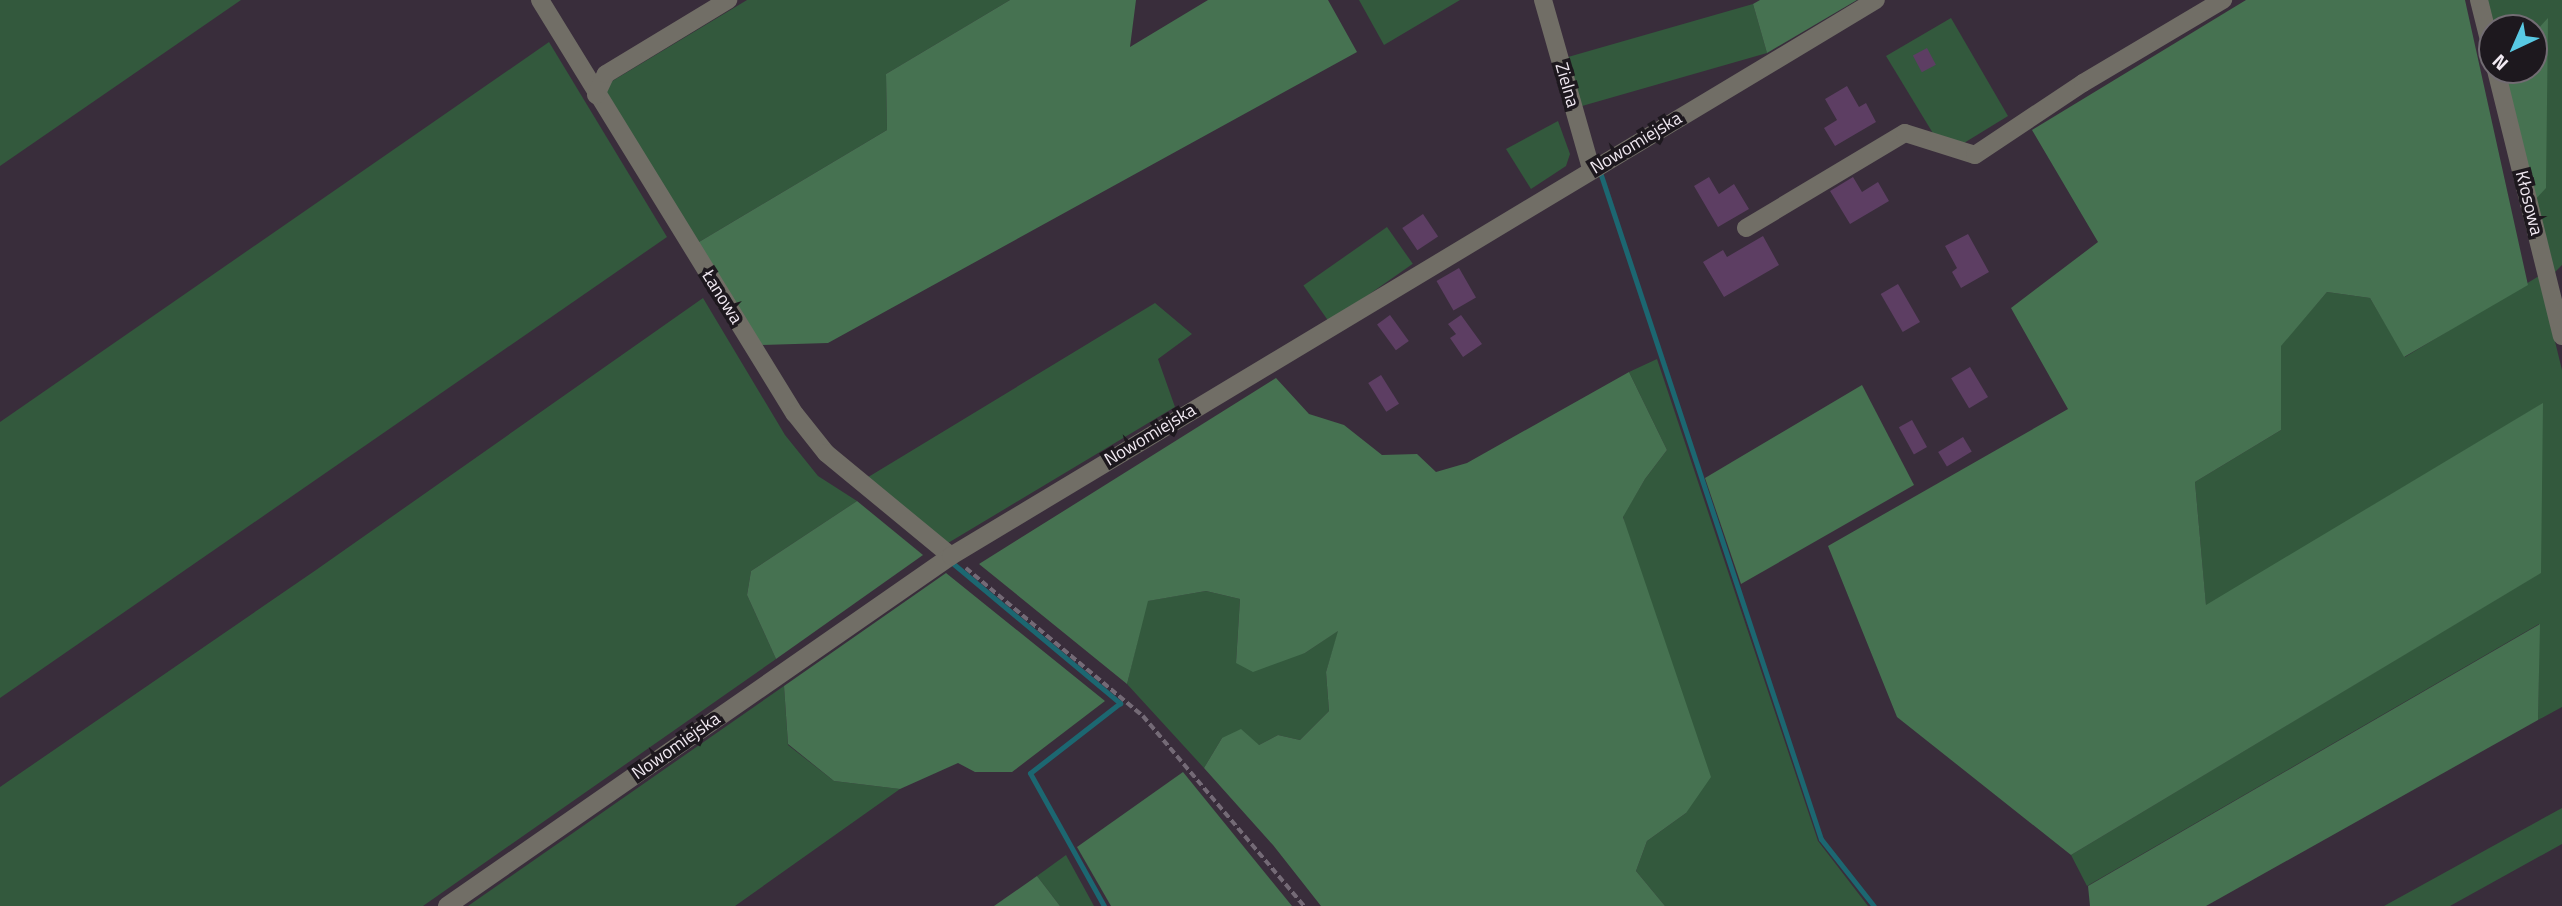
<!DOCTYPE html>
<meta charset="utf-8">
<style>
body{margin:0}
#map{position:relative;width:2562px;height:906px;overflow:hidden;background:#392d3b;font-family:"Titillium Web",sans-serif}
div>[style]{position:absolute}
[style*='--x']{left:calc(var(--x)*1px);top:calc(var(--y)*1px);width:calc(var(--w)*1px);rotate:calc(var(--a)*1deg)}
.green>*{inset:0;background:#33593d;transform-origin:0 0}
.forest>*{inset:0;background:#467251}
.stream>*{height:5px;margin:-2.5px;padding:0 2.5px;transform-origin:2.5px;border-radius:2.5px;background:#1c6771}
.building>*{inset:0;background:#5d3e63;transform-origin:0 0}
.path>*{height:3.5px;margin-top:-1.75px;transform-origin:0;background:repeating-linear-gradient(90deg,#746a76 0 7px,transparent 0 10.5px)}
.minor>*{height:18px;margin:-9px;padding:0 9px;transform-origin:9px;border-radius:9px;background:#716e66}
span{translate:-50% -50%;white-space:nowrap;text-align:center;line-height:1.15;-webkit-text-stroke:7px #1d181e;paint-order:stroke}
.street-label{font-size:18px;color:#f1e9f2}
.north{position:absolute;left:2478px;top:14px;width:70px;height:70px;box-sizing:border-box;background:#1d181e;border:2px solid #726c73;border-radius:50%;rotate:224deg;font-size:19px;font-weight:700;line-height:28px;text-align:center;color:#f1e9f2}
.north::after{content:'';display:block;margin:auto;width:24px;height:32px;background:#58c9e3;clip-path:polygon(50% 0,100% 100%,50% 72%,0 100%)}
</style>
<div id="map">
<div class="green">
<div style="clip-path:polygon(0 0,241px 0,0 166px)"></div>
<div style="clip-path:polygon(747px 0,1010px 0,886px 74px,887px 130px,694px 245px,602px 96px,609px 83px)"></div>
<div style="clip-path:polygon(1359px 0,1460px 0,1384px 45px)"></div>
<div style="clip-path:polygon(2483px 0,2562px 0,2562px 265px,2552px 275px,2533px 202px,2548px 19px,2534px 33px,2534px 28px,2492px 28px)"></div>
<div style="left:1753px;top:4px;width:51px;height:197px;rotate:74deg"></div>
<div style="clip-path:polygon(1951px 18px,2008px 116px,1964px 143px,1934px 135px,1886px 56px)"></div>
<div style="clip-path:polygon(549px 42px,667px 237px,0 698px,0 422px)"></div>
<div style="clip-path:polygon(1558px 121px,1570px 154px,1566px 166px,1531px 189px,1506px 149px)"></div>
<div style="left:1387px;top:227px;width:45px;height:102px;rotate:55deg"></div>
<div style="clip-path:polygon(2539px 276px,2562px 370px,2562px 707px,2538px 720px,2539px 624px,2087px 886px,2071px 855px,2540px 573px,2542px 404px,2206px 606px,2195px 482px,2281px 430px,2281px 345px,2327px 292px,2370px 298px,2405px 357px)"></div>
<div style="clip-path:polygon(703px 298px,785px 435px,818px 476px,857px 501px,751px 571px,747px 595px,776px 659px,423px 906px,0 906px,0 787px,316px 570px)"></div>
<div style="clip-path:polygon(1155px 303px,1192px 334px,1158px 359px,1175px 407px,948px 543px,865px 479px)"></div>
<div style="clip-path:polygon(1657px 359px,1818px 841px,1868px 906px,1665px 906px,1636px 871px,1647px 841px,1686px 813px,1623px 516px,1645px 479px,1667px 450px,1629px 372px)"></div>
<div style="clip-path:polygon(1206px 591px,1240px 599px,1236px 663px,1305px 653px,1339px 630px,1326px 672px,1329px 711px,1300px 740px,1278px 735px,1259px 745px,1222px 738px,1204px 768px,1127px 684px,1147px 601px)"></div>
<div style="clip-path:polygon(784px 686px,788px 745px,834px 781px,900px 789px,735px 906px,468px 906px)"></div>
<div style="clip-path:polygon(2562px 808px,2562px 844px,2450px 906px,2384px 906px)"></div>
<div style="clip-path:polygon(1066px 855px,1094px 906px,1060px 906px,1037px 876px)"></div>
</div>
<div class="forest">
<div style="clip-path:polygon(1010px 0,1136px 0,1130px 47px,1208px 0,1328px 0,1357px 52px,828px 343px,758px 345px,694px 245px,887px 130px,886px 74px)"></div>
<div style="clip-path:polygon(1760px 0,1857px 0,1767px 53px,1753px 4px)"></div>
<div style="clip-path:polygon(2246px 0,2465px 0,2528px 285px,2404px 357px,2370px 298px,2327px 292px,2281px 346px,2281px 430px,2195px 482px,2206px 605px,2543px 403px,2541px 573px,2071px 855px,1897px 717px,1828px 546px,2068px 409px,2011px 308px,2098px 242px,2032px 130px)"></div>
<div style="clip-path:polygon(2548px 18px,2546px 188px,2533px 202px,2500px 70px,2534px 70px,2534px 33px)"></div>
<div style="clip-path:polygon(1629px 372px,1667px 450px,1645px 479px,1623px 517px,1711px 777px,1686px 813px,1647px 841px,1636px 871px,1665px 906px,1321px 906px,1273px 845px,1204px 768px,1222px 738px,1241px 729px,1259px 745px,1278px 735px,1300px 740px,1329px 711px,1326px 672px,1338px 631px,1305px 653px,1253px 672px,1236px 663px,1240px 599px,1206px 591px,1148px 601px,1127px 684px,979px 564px,1276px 378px,1309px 414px,1344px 425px,1382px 455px,1417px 454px,1436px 472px,1467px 463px)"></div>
<div style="clip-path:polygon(1862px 385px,1914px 485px,1741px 584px,1705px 478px)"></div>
<div style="clip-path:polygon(857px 501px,923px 555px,776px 659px,747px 595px,751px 571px)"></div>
<div style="clip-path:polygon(946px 573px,1105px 701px,1012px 772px,975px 772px,958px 763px,900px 789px,834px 781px,788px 744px,784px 686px)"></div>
<div style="clip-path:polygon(2540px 624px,2538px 720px,2206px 906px,2090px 906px,2088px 886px)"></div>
<div style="clip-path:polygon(1183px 772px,1292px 906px,1111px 906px,1077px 847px)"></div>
<div style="clip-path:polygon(1037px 876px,1060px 906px,994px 906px)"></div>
</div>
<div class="stream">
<div style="--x:1599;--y:169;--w:706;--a:71.67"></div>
<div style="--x:1821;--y:839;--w:85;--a:51.7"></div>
<div style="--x:950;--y:561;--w:222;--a:39.9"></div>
<div style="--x:1120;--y:703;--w:114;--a:142.1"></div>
<div style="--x:1030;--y:773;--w:152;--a:60.9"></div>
</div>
<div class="building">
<div style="left:1927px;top:48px;width:19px;height:16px;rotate:62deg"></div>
<div style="clip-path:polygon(1847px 86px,1859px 107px,1866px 103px,1876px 122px,1835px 146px,1824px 128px,1837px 120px,1825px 99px)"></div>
<div style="clip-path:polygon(1709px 177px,1719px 194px,1734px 184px,1749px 209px,1718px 227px,1694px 186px)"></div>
<div style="clip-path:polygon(1853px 177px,1862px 192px,1878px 182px,1889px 201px,1850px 224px,1830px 191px)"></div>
<div style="left:1423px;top:214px;width:27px;height:25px;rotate:56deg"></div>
<div style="clip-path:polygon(1968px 234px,1989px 272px,1961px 288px,1952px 272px,1957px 268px,1945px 246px)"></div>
<div style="clip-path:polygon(1763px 236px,1779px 265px,1724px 297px,1703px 262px,1723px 250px,1727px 257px)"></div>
<div style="left:1459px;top:268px;width:34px;height:26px;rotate:60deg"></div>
<div style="left:1898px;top:284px;width:44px;height:20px;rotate:60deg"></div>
<div style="left:1390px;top:315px;width:32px;height:16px;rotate:54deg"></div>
<div style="clip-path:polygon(1461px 315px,1482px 344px,1463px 357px,1450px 338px,1456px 334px,1448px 324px)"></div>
<div style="left:1970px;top:367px;width:35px;height:22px;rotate:59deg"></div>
<div style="left:1381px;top:375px;width:34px;height:15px;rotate:58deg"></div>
<div style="left:1912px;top:420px;width:31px;height:15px;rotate:61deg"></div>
<div style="left:1963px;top:437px;width:17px;height:29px;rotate:59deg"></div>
</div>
<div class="path">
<div style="--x:966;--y:568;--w:231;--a:39.9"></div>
<div style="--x:1143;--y:716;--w:249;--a:49.7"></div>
</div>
<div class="minor">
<div style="--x:540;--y:0;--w:486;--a:58.4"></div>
<div style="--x:795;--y:414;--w:50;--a:51.5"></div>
<div style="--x:826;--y:453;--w:162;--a:39.5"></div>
<div style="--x:1543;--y:0;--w:176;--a:74.1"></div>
<div style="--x:2479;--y:0;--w:54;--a:76"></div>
<div style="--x:2496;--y:70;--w:274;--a:76.1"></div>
<div style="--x:596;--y:95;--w:23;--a:-65"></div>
<div style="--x:606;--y:74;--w:143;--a:-31.2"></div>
<div style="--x:1746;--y:228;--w:185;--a:-30.9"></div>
<div style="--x:1905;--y:133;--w:73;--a:17.4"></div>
<div style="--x:1975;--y:155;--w:130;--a:-33.7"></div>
<div style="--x:2083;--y:83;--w:163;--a:-30.7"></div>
<div style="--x:447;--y:906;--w:614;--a:-34.78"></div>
<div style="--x:951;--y:556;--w:1079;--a:-31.01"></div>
</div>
<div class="street-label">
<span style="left:1567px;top:85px;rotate:74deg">Zielna</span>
<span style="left:1636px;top:143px;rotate:-31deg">Nowomiejska</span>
<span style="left:2529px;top:203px;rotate:76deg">Kłosowa</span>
<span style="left:722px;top:297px;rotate:58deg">Łanowa</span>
<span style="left:1150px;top:435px;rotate:-31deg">Nowomiejska</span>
<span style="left:676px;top:746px;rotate:-35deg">Nowomiejska</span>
</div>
<div class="north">N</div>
</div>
